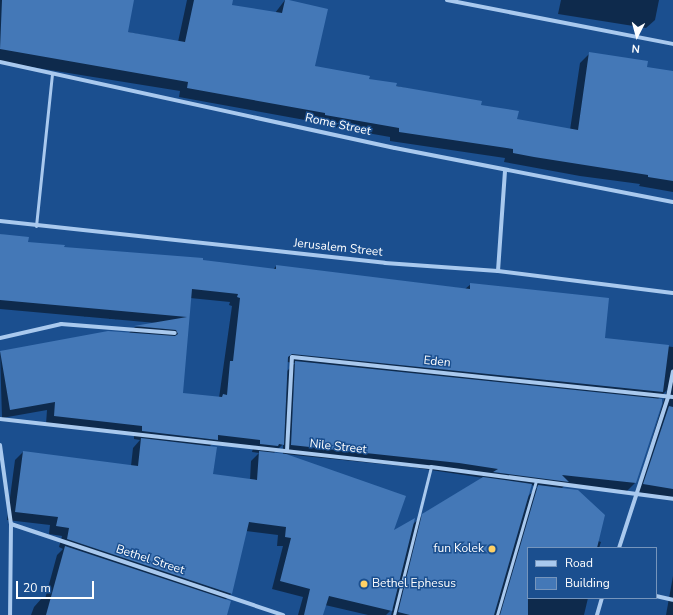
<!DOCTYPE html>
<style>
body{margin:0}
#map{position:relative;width:673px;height:615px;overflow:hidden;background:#1b4f8f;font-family:"Nunito Sans",sans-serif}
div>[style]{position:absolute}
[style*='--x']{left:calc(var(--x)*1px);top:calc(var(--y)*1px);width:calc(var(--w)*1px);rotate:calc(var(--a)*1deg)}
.shadow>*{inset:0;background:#0007}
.building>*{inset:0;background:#4478b7}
.lane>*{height:3px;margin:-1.5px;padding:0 1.5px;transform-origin:1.5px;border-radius:1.5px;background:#a9c9ee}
.street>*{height:4px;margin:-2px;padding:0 2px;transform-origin:2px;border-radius:2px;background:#a9c9ee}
.dots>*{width:11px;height:11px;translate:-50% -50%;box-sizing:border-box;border:2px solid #1b4f8f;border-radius:50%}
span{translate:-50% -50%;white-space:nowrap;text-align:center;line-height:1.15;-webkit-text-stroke:3px #1b4f8f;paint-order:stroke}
.street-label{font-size:12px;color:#fff}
.poi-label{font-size:12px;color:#fff}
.right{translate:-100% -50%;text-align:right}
.left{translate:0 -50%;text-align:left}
.legend{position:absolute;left:527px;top:547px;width:130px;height:52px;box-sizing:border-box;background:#1b4f8f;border:1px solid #7695bc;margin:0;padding:5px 7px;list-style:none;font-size:12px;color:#fff}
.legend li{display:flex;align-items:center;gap:8px;height:20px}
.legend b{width:20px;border:1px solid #7695bc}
.north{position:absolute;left:617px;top:16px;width:40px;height:40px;-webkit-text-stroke:3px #1b4f8f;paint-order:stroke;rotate:186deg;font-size:11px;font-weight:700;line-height:16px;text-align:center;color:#fff}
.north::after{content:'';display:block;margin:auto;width:14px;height:18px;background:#fff;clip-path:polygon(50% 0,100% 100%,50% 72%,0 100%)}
.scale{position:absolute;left:16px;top:581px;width:78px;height:18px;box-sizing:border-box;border:2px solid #fff;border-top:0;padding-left:5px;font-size:12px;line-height:14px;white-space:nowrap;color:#fff;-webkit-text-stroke:3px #1b4f8f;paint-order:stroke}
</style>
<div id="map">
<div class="shadow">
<div style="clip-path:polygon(0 0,133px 0,127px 32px,178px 42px,187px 0,232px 0,231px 6px,275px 13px,285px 0,313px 66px,480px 106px,516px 120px,570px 130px,580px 63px,590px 53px,646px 68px,673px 72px,673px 192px,639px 186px,640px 184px,580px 176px,504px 162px,505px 158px,390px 141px,390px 137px,316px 124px,316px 122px,179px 97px,180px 91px,0 62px)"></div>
<div style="clip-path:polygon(561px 0,659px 0,655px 20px,646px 28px,558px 14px)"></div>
<div style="clip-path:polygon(evenodd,0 234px,27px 243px,63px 248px,273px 270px,276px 266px,465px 289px,471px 284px,604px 339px,673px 347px,673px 498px,636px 492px,667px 390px,657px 400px,662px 400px,635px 483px,627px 491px,565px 485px,561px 489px,598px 541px,601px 542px,599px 548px,528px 548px,528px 598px,588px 598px,584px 615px,391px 615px,393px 608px,386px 615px,368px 615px,325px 605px,322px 615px,298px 615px,303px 597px,272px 589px,283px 546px,277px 546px,278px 535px,246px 531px,231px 594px,225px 600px,227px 615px,31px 615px,34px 607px,42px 598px,45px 599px,57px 555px,63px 549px,59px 547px,62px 536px,49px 534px,50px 525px,7px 520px,15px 460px,23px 452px,131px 466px,133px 448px,140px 440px,134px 439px,134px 434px,46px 424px,47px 410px,2px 418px,0 352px,108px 332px,128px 334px,135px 327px,156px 323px,0 309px,0 234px,190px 298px,230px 302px,229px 305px,232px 306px,219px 398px,182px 394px,190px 298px,0 234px,287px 362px,295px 363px,287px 371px,287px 362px,0 234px,213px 443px,253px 448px,252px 452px,259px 453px,251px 461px,250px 480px,212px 475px,209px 447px,213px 443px,0 234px,283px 444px,283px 455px,273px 454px,283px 444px,0 234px,284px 454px,411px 467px,484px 478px,423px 515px,412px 525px,392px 533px,284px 454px,0 234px,531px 485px,538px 487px,527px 497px,531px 485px)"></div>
<div style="clip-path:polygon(673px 576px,673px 615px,666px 615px)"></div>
</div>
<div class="building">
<div style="clip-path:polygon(2px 0,134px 0,128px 32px,185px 42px,194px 0,233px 0,232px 5px,282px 13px,285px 0,289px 0,328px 9px,315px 66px,370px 76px,369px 79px,397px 83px,396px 86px,482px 101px,481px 105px,519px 111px,517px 119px,578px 130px,589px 52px,648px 61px,647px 67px,673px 71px,673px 181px,648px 177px,648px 175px,534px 157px,513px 153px,513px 149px,399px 132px,399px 128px,325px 115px,325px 113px,187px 88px,188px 82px,0 49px)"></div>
<div style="clip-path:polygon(evenodd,0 234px,29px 237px,28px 242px,65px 245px,64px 247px,203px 258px,203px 260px,276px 269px,276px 265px,470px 289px,470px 283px,609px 298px,605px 338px,669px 345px,663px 392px,292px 354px,288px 357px,284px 445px,279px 444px,278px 446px,260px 444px,260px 440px,218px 435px,218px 440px,142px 431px,142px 426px,54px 416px,55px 402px,10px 410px,0 351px,108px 331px,175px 336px,178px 334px,176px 330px,134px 326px,187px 317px,0 300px,0 234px,192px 289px,238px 294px,237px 297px,240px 298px,233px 361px,230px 361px,227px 395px,223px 394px,222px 397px,183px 393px,192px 289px)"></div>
<div style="clip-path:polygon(295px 361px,662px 399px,662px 404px,636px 483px,562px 475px,569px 482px,493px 472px,498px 469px,459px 463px,291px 445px)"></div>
<div style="clip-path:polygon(669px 406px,673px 407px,673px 489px,643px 484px)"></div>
<div style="clip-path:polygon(141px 438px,217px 447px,213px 474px,257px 480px,259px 451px,286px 454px,406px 496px,394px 530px,415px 518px,392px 611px,329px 596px,323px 615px,304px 615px,310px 589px,280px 581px,291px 538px,285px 537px,286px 527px,249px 522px,232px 594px,67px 539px,69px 528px,56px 526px,58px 517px,15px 512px,23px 451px,138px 466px)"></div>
<div style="clip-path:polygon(483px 477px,532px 484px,494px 615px,410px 615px,398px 612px,422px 514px)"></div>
<div style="clip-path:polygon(538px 485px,578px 490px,605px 515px,597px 548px,528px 548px,528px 615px,500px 615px)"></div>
<div style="clip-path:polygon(65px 546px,231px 601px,227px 615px,46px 615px)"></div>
</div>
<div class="lane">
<div style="--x:36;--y:226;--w:153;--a:-84"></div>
<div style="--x:394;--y:615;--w:153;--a:-76"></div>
<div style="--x:497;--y:615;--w:140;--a:-73.8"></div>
</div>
<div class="street">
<div style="--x:447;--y:0;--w:230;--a:11"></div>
<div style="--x:0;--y:62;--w:404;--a:12.3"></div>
<div style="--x:395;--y:148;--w:283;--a:11"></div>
<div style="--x:0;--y:221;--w:387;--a:6.2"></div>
<div style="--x:385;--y:263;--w:113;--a:4"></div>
<div style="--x:498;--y:271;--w:176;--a:7.2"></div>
<div style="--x:498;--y:271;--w:101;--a:-86"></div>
<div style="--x:0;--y:338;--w:63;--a:-12.9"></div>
<div style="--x:61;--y:324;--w:114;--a:4.5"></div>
<div style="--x:0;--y:419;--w:434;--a:6.4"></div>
<div style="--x:431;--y:467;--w:244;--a:7.5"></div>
<div style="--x:0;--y:445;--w:80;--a:82.1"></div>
<div style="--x:11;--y:524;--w:91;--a:90.6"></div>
<div style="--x:287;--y:451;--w:94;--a:-87"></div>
<div style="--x:292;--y:357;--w:383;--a:6"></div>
<div style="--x:11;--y:524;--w:287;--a:18.5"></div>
<div style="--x:619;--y:548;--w:159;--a:-72"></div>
<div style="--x:668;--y:397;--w:26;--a:-79"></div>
<div style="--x:656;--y:596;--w:17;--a:13"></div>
<div style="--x:597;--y:615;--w:18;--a:-74"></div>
</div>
<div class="dots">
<div style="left:492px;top:549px;background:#ffd166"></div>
<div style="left:364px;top:584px;background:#ffd166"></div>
</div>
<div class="street-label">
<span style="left:338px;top:125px;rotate:12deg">Rome Street</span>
<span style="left:338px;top:248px;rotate:6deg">Jerusalem Street</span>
<span style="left:437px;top:362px;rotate:6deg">Eden</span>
<span style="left:338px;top:447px;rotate:6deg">Nile Street</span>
<span style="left:150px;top:560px;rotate:18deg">Bethel Street</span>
</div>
<div class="poi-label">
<span class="right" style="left:484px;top:549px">fun Kolek</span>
<span class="left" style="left:372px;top:584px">Bethel Ephesus</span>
</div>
<ul class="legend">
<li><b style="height:5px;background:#a9c9ee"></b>Road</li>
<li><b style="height:11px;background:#4478b7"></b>Building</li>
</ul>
<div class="north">N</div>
<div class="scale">20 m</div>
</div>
